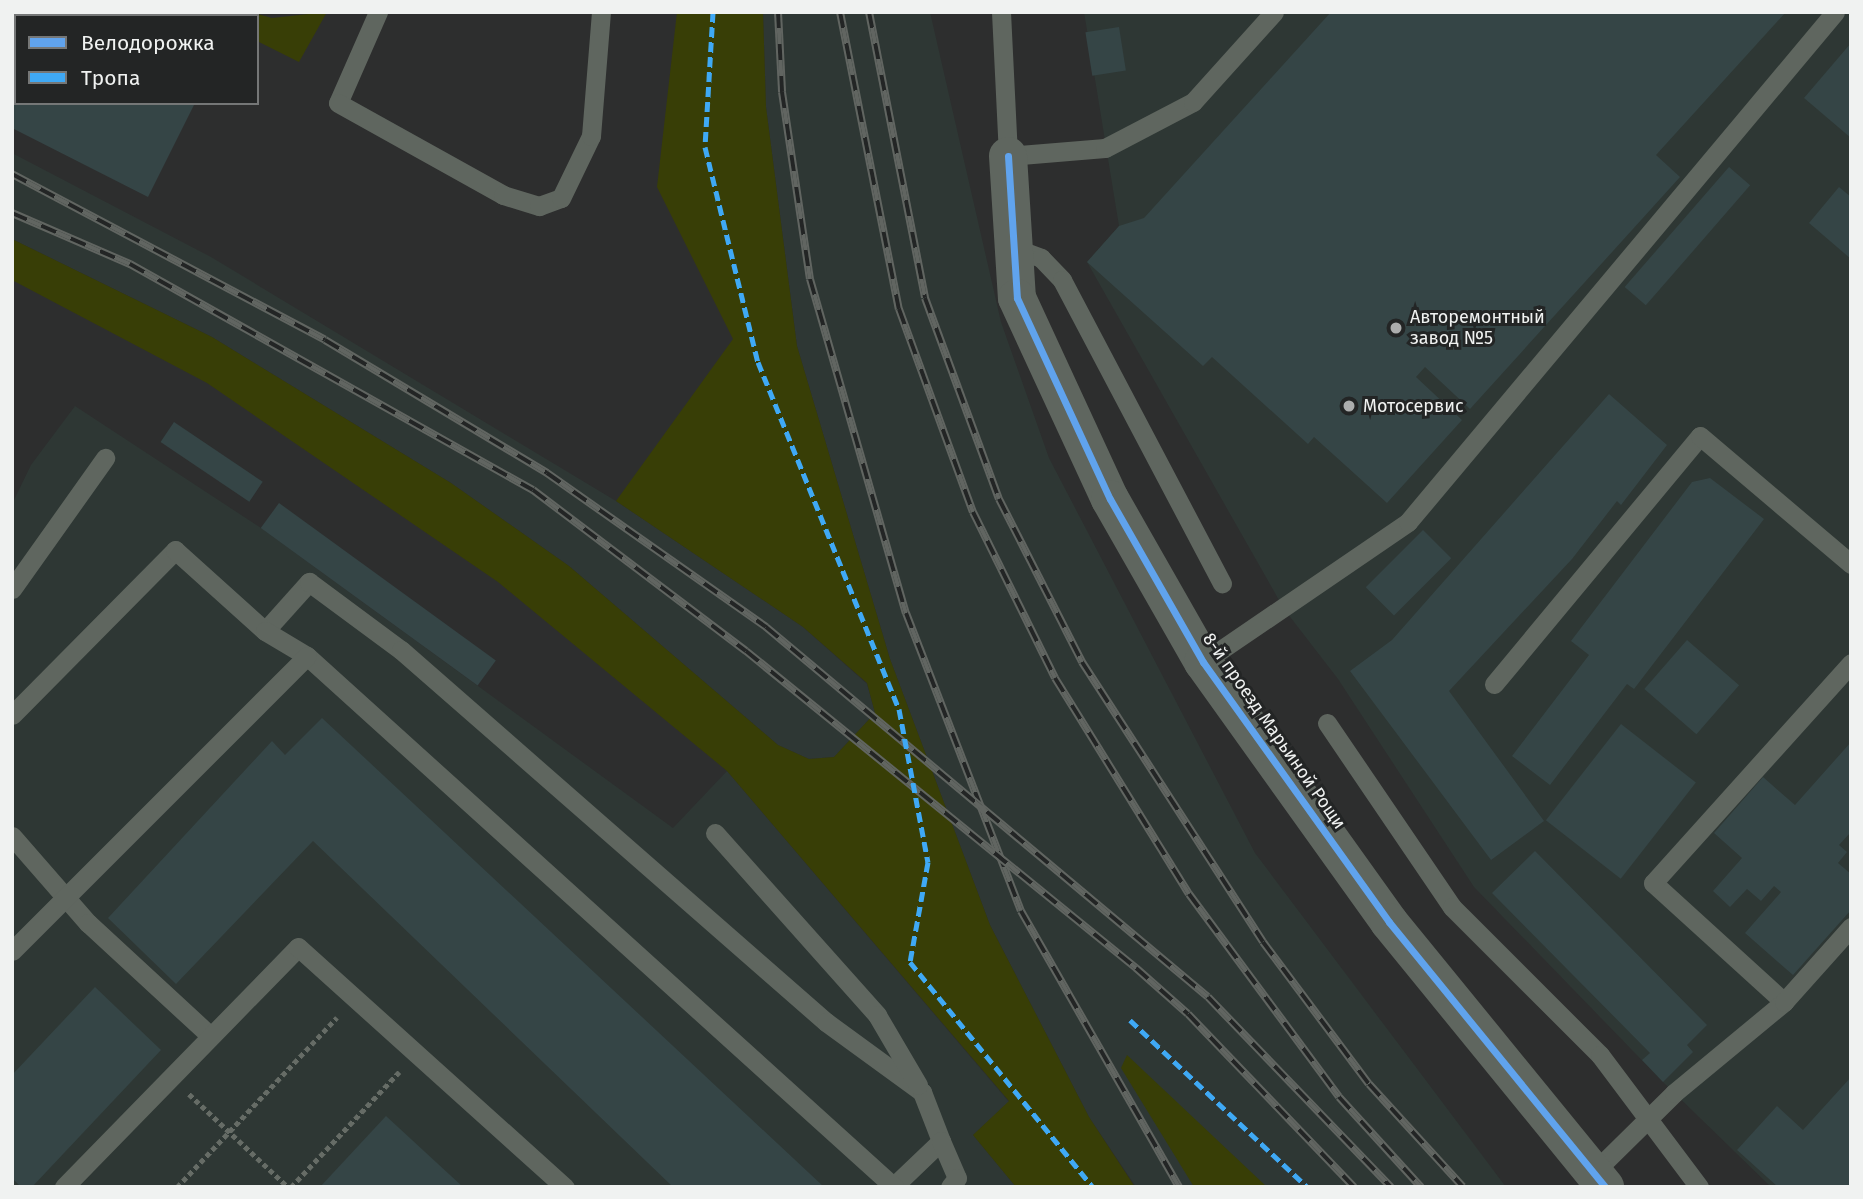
<!DOCTYPE html>
<meta charset="utf-8">
<style>
body{margin:0}
#map{position:relative;width:1863px;height:1199px;overflow:hidden;background:#2d2e2e;font-family:"Fira Sans",sans-serif}
div>[style]{position:absolute}
[style*='--x']{left:calc(var(--x)*1px);top:calc(var(--y)*1px);width:calc(var(--w)*1px);rotate:calc(var(--a)*1deg)}
.built>*{inset:0;background:#2e3734}
.green>*{inset:0;background:#383e06}
.building>*{inset:0;background:#354546;transform-origin:0 0}
.path>*{height:4.5px;margin-top:-2.25px;transform-origin:0;background:repeating-linear-gradient(90deg,#666c66 0 5px,transparent 0 8.5px)}
.lane>*{height:19px;margin:-9.5px;padding:0 9.5px;transform-origin:9.5px;border-radius:9.5px;background:#5f665f}
.street>*{height:38px;margin:-19px;padding:0 19px;transform-origin:19px;border-radius:19px;background:#5f665f}
.rail>*{height:8px;margin-top:-4px;transform-origin:0;background:repeating-linear-gradient(90deg,#232525 0 16px,#616561 0 32px);box-sizing:border-box;border-block:2px solid #616561}
.quiet>*{height:5px;margin-top:-2.5px;transform-origin:0;background:repeating-linear-gradient(90deg,#3fa9f5 0 10px,transparent 0 15px)}
.cycleway>*{height:7px;margin:-3.5px;padding:0 3.5px;transform-origin:3.5px;border-radius:3.5px;background:#60a3ed}
.dots>*{width:19px;height:19px;translate:-50% -50%;box-sizing:border-box;border:4px solid #232525;border-radius:50%}
span{translate:-50% -50%;white-space:nowrap;text-align:center;line-height:1.15;-webkit-text-stroke:6px #232525;paint-order:stroke}
.poi-label{font-size:18px;color:#f0f2f1}
.left{translate:0 -50%;text-align:left}
.street-label{font-size:18px;color:#f0f2f1}
.frame{position:absolute;inset:0;border:14px solid #f0f2f1;pointer-events:none}
.legend{position:absolute;left:14px;top:14px;width:245px;height:91px;box-sizing:border-box;background:#232525;border:2px solid #757777;margin:0;padding:9px 12px;list-style:none;font-size:21px;color:#f0f2f1}
.legend li{display:flex;align-items:center;gap:14px;height:35px}
.legend b{width:35px;border:2px solid #757777}
</style>
<div id="map">
<div class="built">
<div style="clip-path:polygon(763px 12px,930px 12px,1001px 322px,1049px 458px,1255px 853px,1506px 1187px,1136px 1187px,1089px 1117px,990px 925px,890px 659px,797px 346px,766px 107px)"></div>
<div style="clip-path:polygon(1084px 12px,1851px 12px,1851px 1187px,1771px 1187px,1663px 1082px,1474px 887px,1338px 679px,1284px 609px,1087px 262px,1119px 226px)"></div>
<div style="clip-path:polygon(12px 153px,211px 257px,616px 501px,803px 627px,867px 684px,875px 713px,834px 757px,809px 759px,778px 745px,569px 566px,451px 483px,212px 337px,12px 239px)"></div>
<div style="clip-path:polygon(75px 406px,261px 528px,673px 828px,727px 771px,1009px 1102px,973px 1135px,1016px 1187px,12px 1187px,12px 504px,31px 465px)"></div>
</div>
<div class="green">
<div style="clip-path:polygon(227px 12px,250px 12px,272px 18px,327px 12px,299px 62px,257px 41px,257px 16px)"></div>
<div style="clip-path:polygon(677px 12px,763px 12px,766px 107px,797px 346px,890px 659px,990px 925px,1089px 1117px,1135px 1187px,1016px 1187px,973px 1135px,1009px 1101px,727px 771px,498px 582px,207px 383px,12px 280px,12px 239px,212px 337px,451px 483px,569px 566px,778px 745px,809px 759px,834px 757px,875px 713px,867px 683px,803px 627px,616px 501px,733px 339px,657px 187px)"></div>
<div style="clip-path:polygon(1127px 1055px,1267px 1187px,1194px 1187px,1121px 1068px)"></div>
</div>
<div class="building">
<div style="clip-path:polygon(12px 12px,118px 16px,16px 16px,16px 103px,195px 103px,148px 197px,12px 128px)"></div>
<div style="clip-path:polygon(1331px 12px,1786px 12px,1656px 155px,1680px 177px,1470px 409px,1425px 367px,1416px 377px,1462px 420px,1387px 503px,1314px 437px,1308px 444px,1212px 357px,1203px 366px,1087px 262px,1119px 226px,1144px 218px)"></div>
<div style="left:1119px;top:27px;width:44px;height:34px;rotate:81deg"></div>
<div style="clip-path:polygon(1851px 43px,1851px 138px,1804px 98px)"></div>
<div style="left:1729px;top:167px;width:28px;height:159px;rotate:41deg"></div>
<div style="clip-path:polygon(1839px 187px,1851px 197px,1851px 259px,1809px 223px)"></div>
<div style="clip-path:polygon(1609px 394px,1667px 445px,1621px 505px,1617px 501px,1572px 559px,1449px 691px,1544px 821px,1491px 860px,1350px 671px,1392px 640px)"></div>
<div style="left:174px;top:422px;width:107px;height:24px;rotate:34deg"></div>
<div style="clip-path:polygon(1710px 478px,1764px 519px,1634px 689px,1627px 684px,1550px 785px,1512px 756px,1589px 655px,1571px 641px,1692px 482px)"></div>
<div style="left:279px;top:503px;width:268px;height:31px;rotate:36deg"></div>
<div style="left:1423px;top:530px;width:40px;height:81px;rotate:45deg"></div>
<div style="left:1687px;top:640px;width:69px;height:65px;rotate:41deg"></div>
<div style="clip-path:polygon(322px 718px,824px 1187px,673px 1187px,313px 841px,176px 984px,108px 918px,272px 741px,285px 755px)"></div>
<div style="left:1621px;top:724px;width:95px;height:122px;rotate:38deg"></div>
<div style="clip-path:polygon(1851px 742px,1851px 832px,1839px 845px,1847px 852px,1838px 863px,1851px 874px,1851px 910px,1793px 975px,1745px 933px,1781px 892px,1774px 886px,1761px 901px,1747px 889px,1730px 907px,1713px 891px,1742px 858px,1714px 833px,1763px 777px,1795px 805px)"></div>
<div style="clip-path:polygon(1535px 851px,1707px 1025px,1687px 1045px,1693px 1052px,1663px 1082px,1642px 1060px,1650px 1053px,1492px 893px)"></div>
<div style="clip-path:polygon(95px 987px,161px 1050px,32px 1187px,21px 1187px,12px 1178px,12px 1075px)"></div>
<div style="clip-path:polygon(1851px 1077px,1851px 1187px,1778px 1187px,1737px 1150px,1777px 1106px,1803px 1130px)"></div>
<div style="clip-path:polygon(386px 1116px,463px 1187px,320px 1187px)"></div>
</div>
<div class="path">
<div style="--x:189;--y:1094;--w:136;--a:43.2"></div>
<div style="--x:177;--y:1187;--w:233;--a:-46.7"></div>
<div style="--x:291;--y:1187;--w:158;--a:-46.8"></div>
</div>
<div class="lane">
<div style="--x:378;--y:12;--w:99;--a:113.7"></div>
<div style="--x:338;--y:103;--w:189;--a:29.1"></div>
<div style="--x:503;--y:195;--w:38;--a:17"></div>
<div style="--x:539;--y:206;--w:23;--a:-20"></div>
<div style="--x:561;--y:198;--w:69;--a:-64.2"></div>
<div style="--x:591;--y:136;--w:124;--a:-85.4"></div>
<div style="--x:1001;--y:12;--w:144;--a:87.2"></div>
<div style="--x:1008;--y:156;--w:97;--a:-4.7"></div>
<div style="--x:1105;--y:148;--w:99;--a:-27.6"></div>
<div style="--x:1193;--y:102;--w:121;--a:-48"></div>
<div style="--x:1014;--y:248;--w:29;--a:20"></div>
<div style="--x:1041;--y:258;--w:30;--a:46"></div>
<div style="--x:1062;--y:280;--w:343;--a:62.2"></div>
<div style="--x:12;--y:589;--w:161;--a:-54.6"></div>
<div style="--x:265;--y:631;--w:66;--a:-48.1"></div>
<div style="--x:309;--y:582;--w:114;--a:36.5"></div>
<div style="--x:401;--y:650;--w:565;--a:41.2"></div>
<div style="--x:826;--y:1022;--w:119;--a:36.1"></div>
<div style="--x:922;--y:1092;--w:53;--a:68.8"></div>
<div style="--x:941;--y:1141;--w:62;--a:136.3"></div>
<div style="--x:1203;--y:662;--w:248;--a:-34.3"></div>
<div style="--x:1408;--y:522;--w:665;--a:-50.06"></div>
<div style="--x:1494;--y:684;--w:322;--a:-50.3"></div>
<div style="--x:1700;--y:436;--w:198;--a:40.3"></div>
<div style="--x:12;--y:715;--w:232;--a:-45.3"></div>
<div style="--x:175;--y:550;--w:121;--a:42"></div>
<div style="--x:265;--y:631;--w:49;--a:30.8"></div>
<div style="--x:307;--y:656;--w:792;--a:42.13"></div>
<div style="--x:1327;--y:723;--w:222;--a:55.8"></div>
<div style="--x:1452;--y:907;--w:209;--a:45"></div>
<div style="--x:1600;--y:1055;--w:165;--a:53.1"></div>
<div style="--x:715;--y:833;--w:244;--a:48.3"></div>
<div style="--x:877;--y:1015;--w:81;--a:59.6"></div>
<div style="--x:12;--y:836;--w:116;--a:48.9"></div>
<div style="--x:88;--y:923;--w:162;--a:42.7"></div>
<div style="--x:12;--y:951;--w:417;--a:-45"></div>
<div style="--x:1784;--y:1002;--w:177;--a:-137.7"></div>
<div style="--x:1653;--y:883;--w:296;--a:-48"></div>
<div style="--x:941;--y:1141;--w:40;--a:66.6"></div>
<div style="--x:957;--y:1178;--w:11;--a:128"></div>
<div style="--x:1593;--y:1173;--w:114;--a:-44.6"></div>
<div style="--x:1674;--y:1093;--w:143;--a:-39.6"></div>
<div style="--x:1784;--y:1002;--w:101;--a:-48.2"></div>
<div style="--x:64;--y:1187;--w:335;--a:-45.7"></div>
<div style="--x:298;--y:947;--w:359;--a:42"></div>
</div>
<div class="street">
<div style="--x:1008;--y:156;--w:142;--a:86.4"></div>
<div style="--x:1017;--y:298;--w:221;--a:65.2"></div>
<div style="--x:1110;--y:499;--w:188;--a:60.3"></div>
<div style="--x:1203;--y:662;--w:320;--a:54.4"></div>
<div style="--x:1389;--y:922;--w:342;--a:50.8"></div>
</div>
<div class="rail">
<div style="--x:778;--y:12;--w:80;--a:87.1"></div>
<div style="--x:782;--y:92;--w:189;--a:81.5"></div>
<div style="--x:810;--y:279;--w:348;--a:74"></div>
<div style="--x:906;--y:613;--w:319;--a:68.9"></div>
<div style="--x:1021;--y:911;--w:318;--a:60.2"></div>
<div style="--x:840;--y:12;--w:303;--a:78.8"></div>
<div style="--x:899;--y:309;--w:216;--a:70"></div>
<div style="--x:973;--y:512;--w:185;--a:63.7"></div>
<div style="--x:1055;--y:678;--w:254;--a:58.2"></div>
<div style="--x:1189;--y:894;--w:252;--a:53.5"></div>
<div style="--x:1339;--y:1097;--w:122;--a:47.7"></div>
<div style="--x:869;--y:12;--w:291;--a:78.9"></div>
<div style="--x:925;--y:298;--w:214;--a:69.8"></div>
<div style="--x:999;--y:499;--w:183;--a:63"></div>
<div style="--x:1082;--y:662;--w:333;--a:57.1"></div>
<div style="--x:1263;--y:942;--w:177;--a:53.3"></div>
<div style="--x:1369;--y:1084;--w:139;--a:47.6"></div>
<div style="--x:12;--y:174;--w:354;--a:27.9"></div>
<div style="--x:325;--y:340;--w:259;--a:30.9"></div>
<div style="--x:547;--y:473;--w:268;--a:35.1"></div>
<div style="--x:766;--y:627;--w:576;--a:39.93"></div>
<div style="--x:1208;--y:997;--w:264;--a:46.1"></div>
<div style="--x:12;--y:213;--w:129;--a:23.4"></div>
<div style="--x:130;--y:264;--w:462;--a:29.3"></div>
<div style="--x:533;--y:490;--w:267;--a:37.1"></div>
<div style="--x:746;--y:651;--w:503;--a:39.1"></div>
<div style="--x:1136;--y:968;--w:69;--a:41.5"></div>
<div style="--x:1188;--y:1014;--w:240;--a:46.2"></div>
</div>
<div class="quiet">
<div style="--x:713;--y:12;--w:135;--a:93.4"></div>
<div style="--x:705;--y:147;--w:221;--a:76.2"></div>
<div style="--x:758;--y:362;--w:375;--a:67.9"></div>
<div style="--x:899;--y:709;--w:156;--a:79.3"></div>
<div style="--x:928;--y:862;--w:102;--a:100.2"></div>
<div style="--x:910;--y:962;--w:290;--a:50.9"></div>
<div style="--x:1130;--y:1020;--w:243;--a:43.3"></div>
</div>
<div class="cycleway">
<div style="--x:1008;--y:156;--w:142;--a:86.4"></div>
<div style="--x:1017;--y:298;--w:221;--a:65.2"></div>
<div style="--x:1110;--y:499;--w:188;--a:60.3"></div>
<div style="--x:1203;--y:662;--w:320;--a:54.4"></div>
<div style="--x:1389;--y:922;--w:342;--a:50.8"></div>
</div>
<div class="dots">
<div style="left:1396px;top:328px;background:#acadad"></div>
<div style="left:1349px;top:406px;background:#acadad"></div>
</div>
<div class="poi-label">
<span class="left" style="left:1410px;top:328px">Авторемонтный<br>завод №5</span>
<span class="left" style="left:1363px;top:406px">Мотосервис</span>
</div>
<div class="street-label">
<span style="left:1274px;top:731px;rotate:55deg">8-й проезд Марьиной Рощи</span>
</div>
<div class="frame"></div>
<ul class="legend">
<li><b style="height:9px;background:#60a3ed"></b>Велодорожка</li>
<li><b style="height:9px;background:#3fa9f5"></b>Тропа</li>
</ul>
</div>
